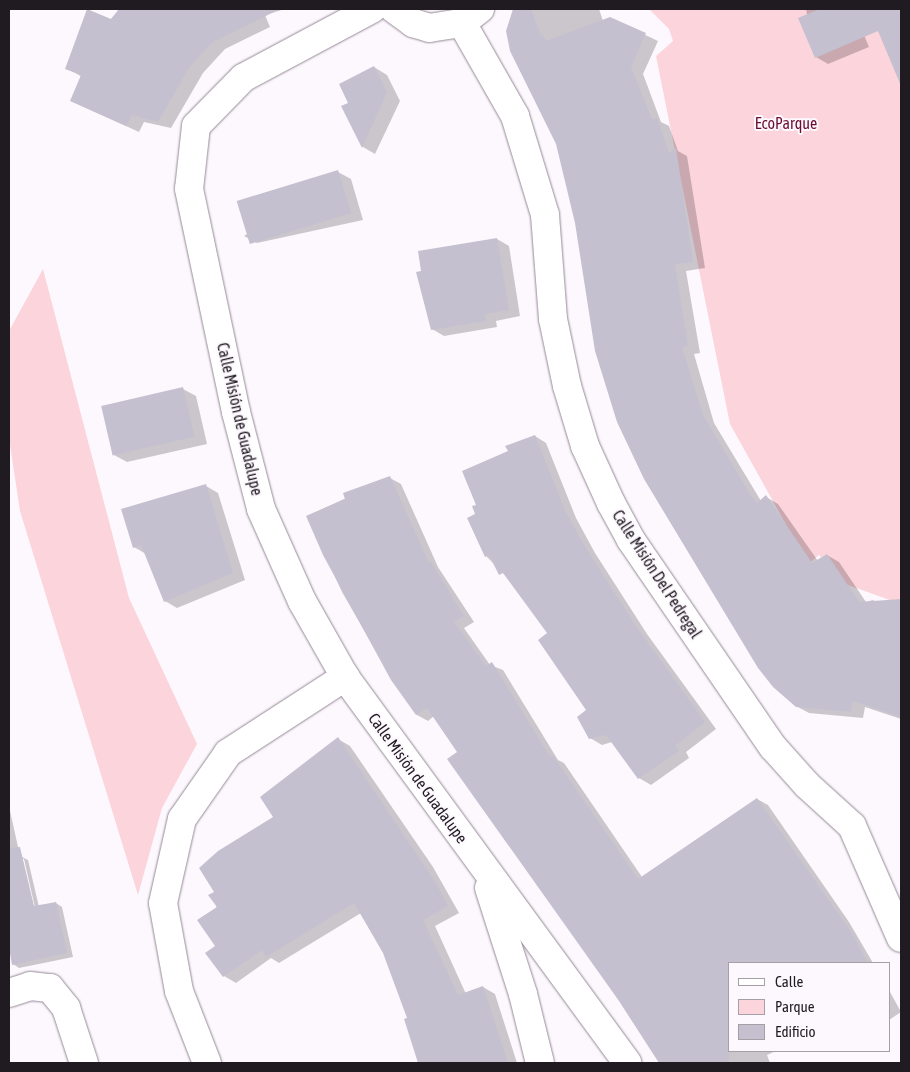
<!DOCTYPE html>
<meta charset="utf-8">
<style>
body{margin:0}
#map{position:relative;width:910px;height:1072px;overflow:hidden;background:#fdf8fe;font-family:"Asap Condensed",sans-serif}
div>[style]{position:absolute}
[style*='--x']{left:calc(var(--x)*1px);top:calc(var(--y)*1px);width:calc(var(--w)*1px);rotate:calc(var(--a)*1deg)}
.green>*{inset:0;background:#fcd4db}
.shadow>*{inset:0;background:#0003}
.building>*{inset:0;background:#c5c0d0;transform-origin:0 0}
.roads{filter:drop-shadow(0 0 1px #958996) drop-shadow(0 0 1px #958996)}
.minor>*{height:28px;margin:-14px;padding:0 14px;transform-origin:14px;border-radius:14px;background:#fff}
span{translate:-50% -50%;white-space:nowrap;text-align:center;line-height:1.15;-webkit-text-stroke:4px #fdf8fe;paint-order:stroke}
.park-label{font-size:16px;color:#6b0d2f}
.street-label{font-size:16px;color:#201b20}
.frame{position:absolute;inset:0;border:10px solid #201b20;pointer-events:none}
.legend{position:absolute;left:728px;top:962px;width:162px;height:90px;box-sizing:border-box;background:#fdf8fe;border:1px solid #a5a0a5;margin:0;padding:6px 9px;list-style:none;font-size:15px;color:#201b20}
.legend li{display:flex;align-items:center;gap:10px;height:25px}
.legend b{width:25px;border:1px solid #a5a0a5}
</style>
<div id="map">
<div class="green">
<div style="clip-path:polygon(649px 9px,901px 9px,901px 604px,845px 584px,819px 555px,808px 564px,730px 424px,656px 56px,673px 41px,669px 29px)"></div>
<div style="clip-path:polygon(43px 269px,129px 598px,197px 744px,162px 808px,138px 895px,20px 511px,9px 438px,9px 331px)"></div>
</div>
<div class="shadow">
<div style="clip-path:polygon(120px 9px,285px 9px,265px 15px,270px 27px,225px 49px,203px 73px,171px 128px,144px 122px,139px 132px,71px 101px,82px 77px,67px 68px)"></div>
<div style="clip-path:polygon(514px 9px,599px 9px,603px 21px,610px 18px,658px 41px,643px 74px,661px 122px,669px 126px,678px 151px,687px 156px,705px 268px,686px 271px,700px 353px,694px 354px,714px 423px,761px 501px,766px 497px,778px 504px,818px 561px,827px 555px,839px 562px,866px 602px,873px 600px,885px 607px,882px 627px,901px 631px,901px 719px,865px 707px,863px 718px,809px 713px,796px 706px,576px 222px,557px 143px,508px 31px)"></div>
<div style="clip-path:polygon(806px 9px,853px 9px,869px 47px,828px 64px,816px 57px)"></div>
<div style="clip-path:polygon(879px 9px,901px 9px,901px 83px,873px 18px)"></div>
<div style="clip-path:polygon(374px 67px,387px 75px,400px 101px,375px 154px,363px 147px,343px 107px,349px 104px)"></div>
<div style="clip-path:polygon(338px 172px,351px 179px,363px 220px,257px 243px,244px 236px)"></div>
<div style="clip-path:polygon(497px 239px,509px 246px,520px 316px,496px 321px,497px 327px,444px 336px,432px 329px)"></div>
<div style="clip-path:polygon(183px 389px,196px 396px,207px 444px,127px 462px,114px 455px)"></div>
<div style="clip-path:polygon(535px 436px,546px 443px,576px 518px,595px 553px,647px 634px,716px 729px,686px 752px,689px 758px,651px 785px,639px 778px,612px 742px,602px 745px,590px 738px,587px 711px,549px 633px,509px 579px,486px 556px,476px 515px,478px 505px,510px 452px)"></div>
<div style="clip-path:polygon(390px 478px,401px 484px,438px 567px,474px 622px,464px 628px,490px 665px,503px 670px,558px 760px,564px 763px,642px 877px,757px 799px,768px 805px,849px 922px,873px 963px,729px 963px,729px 1051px,776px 1051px,767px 1055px,770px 1063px,660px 1063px,434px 716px,428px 721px,417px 715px,392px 679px,342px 592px,307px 516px)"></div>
<div style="clip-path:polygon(206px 486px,218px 493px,245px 580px,177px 608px,165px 601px,146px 554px,134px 547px)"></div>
<div style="clip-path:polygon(338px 739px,350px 746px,433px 867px,459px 913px,435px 926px,466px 994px,483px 987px,495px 994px,517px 1063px,419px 1063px,405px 1020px,408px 1018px,384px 952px,361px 913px,279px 963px,271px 958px,236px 983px,224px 976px,217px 946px,216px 892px)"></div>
<div style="clip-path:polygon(evenodd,9px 806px,20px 856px,28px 860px,39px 907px,56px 903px,62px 907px,73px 957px,19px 968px,13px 964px,9px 942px,9px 806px,22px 859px,24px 859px,36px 912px,34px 913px,22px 859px)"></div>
<div style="clip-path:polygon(889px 990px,901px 1012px,889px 1020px)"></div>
</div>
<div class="building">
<div style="clip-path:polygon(87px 9px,111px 19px,119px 9px,280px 9px,213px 42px,190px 66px,158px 122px,132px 115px,126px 126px,70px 101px,81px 75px,65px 69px)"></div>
<div style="clip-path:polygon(513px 9px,531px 9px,541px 36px,543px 35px,546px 41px,610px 17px,646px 33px,631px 67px,652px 119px,657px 118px,669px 153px,676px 148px,693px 262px,675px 264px,688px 346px,682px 347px,703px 415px,751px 496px,757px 503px,766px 495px,812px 563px,827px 554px,859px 602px,901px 599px,901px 717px,853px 701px,851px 712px,796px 707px,773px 687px,758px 668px,644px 479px,617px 422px,595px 351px,575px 223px,556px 144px,510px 51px,506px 31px)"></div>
<div style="clip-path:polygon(820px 9px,901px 9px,901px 86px,878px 31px,815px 58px,798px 18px)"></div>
<div style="clip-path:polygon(374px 66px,387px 92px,362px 148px,341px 106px,348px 103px,339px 84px)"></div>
<div style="left:338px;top:170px;width:45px;height:106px;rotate:73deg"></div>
<div style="clip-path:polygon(497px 238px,509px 310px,485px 314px,486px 321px,431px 330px,416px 272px,421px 271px,418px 251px)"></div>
<div style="left:183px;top:387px;width:51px;height:84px;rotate:77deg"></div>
<div style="clip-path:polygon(535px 435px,565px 510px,584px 545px,636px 626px,705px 722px,675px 746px,679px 751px,638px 779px,606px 735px,589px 739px,577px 717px,586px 710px,538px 640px,547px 633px,503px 573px,499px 575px,489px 555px,485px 557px,467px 518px,475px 514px,472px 506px,476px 505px,462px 471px,508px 451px,505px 446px)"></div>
<div style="clip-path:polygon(390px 476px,429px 563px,431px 562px,464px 616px,454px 622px,486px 666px,492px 662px,550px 757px,553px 756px,638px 879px,757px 798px,851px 932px,868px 963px,729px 963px,729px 1063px,659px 1063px,619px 1001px,447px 759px,457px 752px,427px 708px,416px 715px,391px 680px,323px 555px,306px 516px,345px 499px,343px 493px)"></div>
<div style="clip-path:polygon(206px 484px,233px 573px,164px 602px,141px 545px,133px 548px,121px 509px)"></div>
<div style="clip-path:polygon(338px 737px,436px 883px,448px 906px,423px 920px,458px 995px,483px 986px,508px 1063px,418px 1063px,404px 1019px,407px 1018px,383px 953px,354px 903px,266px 957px,262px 950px,223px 977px,205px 953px,215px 946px,197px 920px,217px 907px,208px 895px,214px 892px,199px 868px,218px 851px,273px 817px,260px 797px)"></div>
<div style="clip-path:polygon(20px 847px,34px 906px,56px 902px,67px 953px,12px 965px,9px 948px,9px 848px)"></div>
</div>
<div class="roads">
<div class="minor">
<div style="--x:372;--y:9;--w:146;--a:151.9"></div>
<div style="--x:243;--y:78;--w:67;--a:134.4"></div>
<div style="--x:196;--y:126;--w:63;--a:96.3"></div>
<div style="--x:189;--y:189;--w:228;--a:78.1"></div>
<div style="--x:236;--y:412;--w:100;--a:75.5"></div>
<div style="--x:261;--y:509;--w:101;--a:66"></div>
<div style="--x:302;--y:601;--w:87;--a:60.5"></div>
<div style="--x:345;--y:677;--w:478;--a:53.8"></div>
<div style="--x:394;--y:9;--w:24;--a:36"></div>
<div style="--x:413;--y:23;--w:17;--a:17"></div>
<div style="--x:429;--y:28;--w:33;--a:-9"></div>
<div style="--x:462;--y:23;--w:23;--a:-38"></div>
<div style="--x:462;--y:23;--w:107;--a:60.3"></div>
<div style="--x:515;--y:116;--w:103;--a:73.1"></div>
<div style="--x:545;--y:215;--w:104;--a:85.6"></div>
<div style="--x:553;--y:319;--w:68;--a:78.2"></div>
<div style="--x:567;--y:386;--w:63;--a:73.3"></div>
<div style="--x:585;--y:446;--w:63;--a:65.5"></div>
<div style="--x:611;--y:503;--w:42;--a:61.6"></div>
<div style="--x:631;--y:540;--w:251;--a:55.6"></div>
<div style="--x:773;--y:747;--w:51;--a:48.2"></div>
<div style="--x:807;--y:785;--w:61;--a:42.3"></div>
<div style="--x:852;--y:826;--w:122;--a:66.4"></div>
<div style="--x:489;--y:888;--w:111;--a:72.2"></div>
<div style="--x:523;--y:994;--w:71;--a:76.2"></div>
<div style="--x:9;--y:993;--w:22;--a:-18"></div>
<div style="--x:30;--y:986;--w:20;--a:6"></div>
<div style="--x:50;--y:988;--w:26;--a:51"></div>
<div style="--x:66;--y:1008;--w:58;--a:71.9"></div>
<div style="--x:207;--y:1063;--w:77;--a:-111.3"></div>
<div style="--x:179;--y:991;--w:89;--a:-100.3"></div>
<div style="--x:163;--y:903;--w:86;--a:-77.3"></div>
<div style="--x:182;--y:819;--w:80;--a:-55.1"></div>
<div style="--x:228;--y:753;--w:140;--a:-33"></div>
</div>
</div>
<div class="park-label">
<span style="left:786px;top:123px">EcoParque</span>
</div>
<div class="street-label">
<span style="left:240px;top:419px;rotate:77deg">Calle Misión de Guadalupe</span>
<span style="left:657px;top:574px;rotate:57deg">Calle Misión Del Pedregal</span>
<span style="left:418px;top:778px;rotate:54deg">Calle Misión de Guadalupe</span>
</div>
<div class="frame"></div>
<ul class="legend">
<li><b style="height:6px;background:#fff"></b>Calle</li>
<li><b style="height:14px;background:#fcd4db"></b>Parque</li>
<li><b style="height:14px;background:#c5c0d0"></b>Edificio</li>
</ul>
</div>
